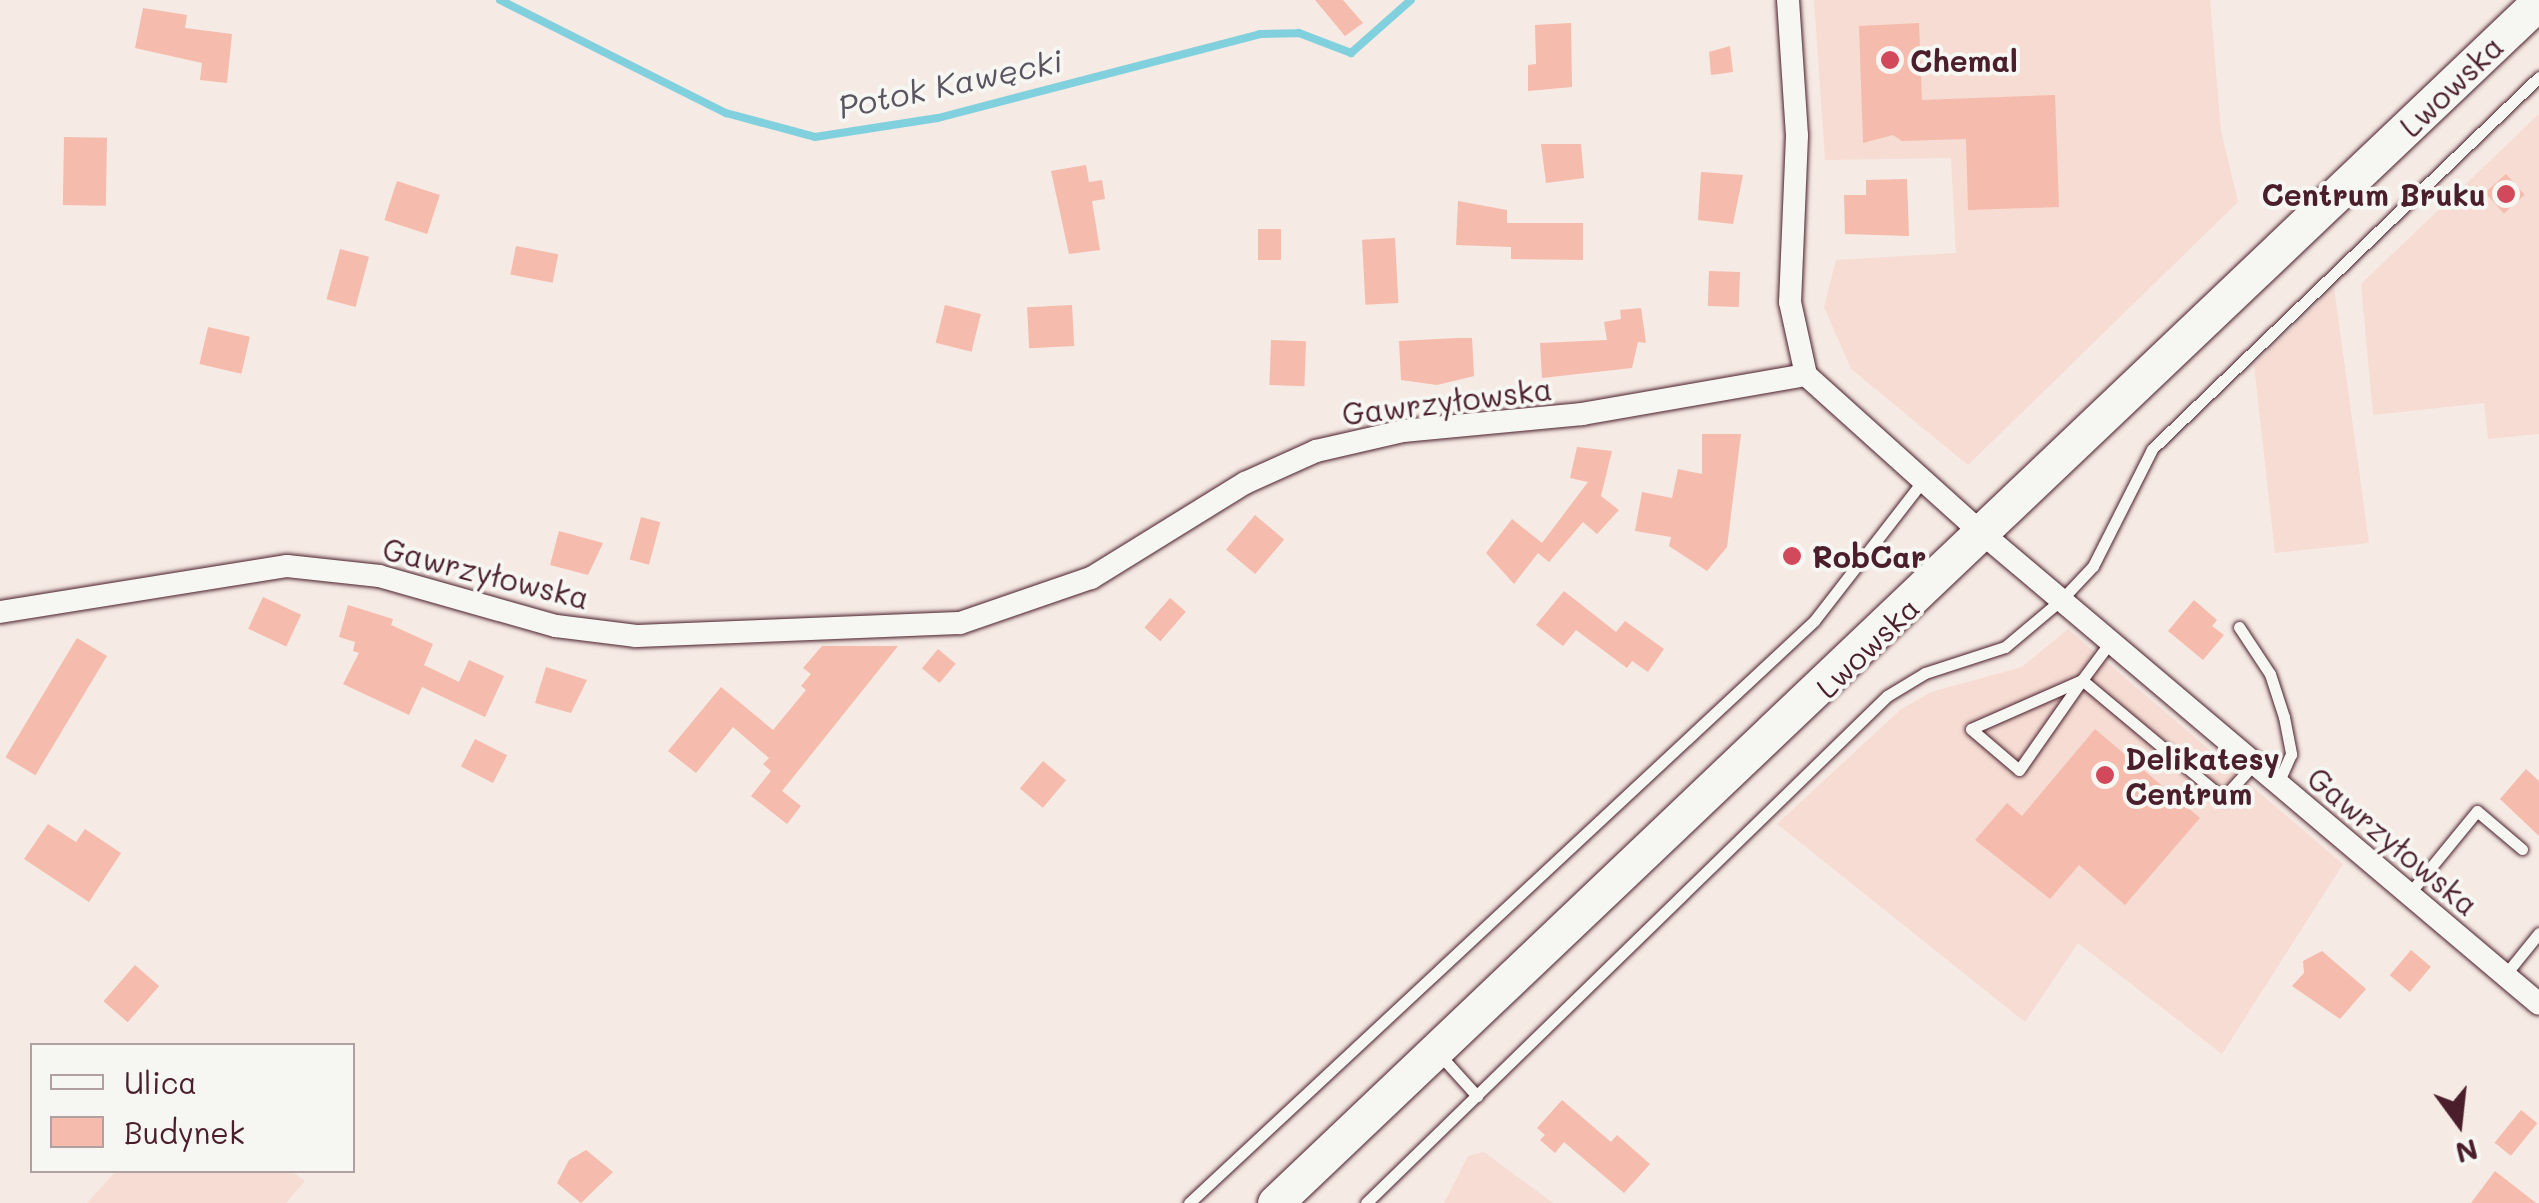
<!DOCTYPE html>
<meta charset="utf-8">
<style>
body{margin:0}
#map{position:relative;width:2539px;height:1203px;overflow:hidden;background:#f6eae4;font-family:Mali,sans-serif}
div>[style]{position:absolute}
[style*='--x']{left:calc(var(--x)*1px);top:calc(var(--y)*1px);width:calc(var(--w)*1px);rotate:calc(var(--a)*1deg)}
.built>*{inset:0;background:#f6dcd3}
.stream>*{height:8px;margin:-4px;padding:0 4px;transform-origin:4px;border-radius:4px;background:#81d0dd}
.building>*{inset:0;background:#f5bbac;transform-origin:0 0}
.roads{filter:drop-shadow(0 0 2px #4a1f2b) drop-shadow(0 0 2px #4a1f2b)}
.service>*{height:11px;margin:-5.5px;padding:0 5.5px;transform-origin:5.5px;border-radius:5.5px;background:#f6f6f2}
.minor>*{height:22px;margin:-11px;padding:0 11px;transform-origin:11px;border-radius:11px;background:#f6f6f2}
.primary>*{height:35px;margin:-17.5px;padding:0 17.5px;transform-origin:17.5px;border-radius:17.5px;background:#f6f6f2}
.dots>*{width:28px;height:28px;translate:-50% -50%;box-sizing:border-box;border:5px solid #f6f6f2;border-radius:50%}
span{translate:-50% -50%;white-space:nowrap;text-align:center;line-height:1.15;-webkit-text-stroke:8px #f6f6f2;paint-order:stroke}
.poi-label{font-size:30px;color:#4a1f2b;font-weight:700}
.left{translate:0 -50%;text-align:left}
.right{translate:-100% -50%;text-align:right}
.street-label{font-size:30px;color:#4a1f2b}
.water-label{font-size:32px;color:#5a5460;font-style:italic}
.legend{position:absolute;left:30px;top:1043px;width:325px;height:130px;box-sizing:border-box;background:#f6f6f2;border:2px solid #b1a0a2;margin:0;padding:12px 18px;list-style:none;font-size:30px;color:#4a1f2b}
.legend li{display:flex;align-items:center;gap:20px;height:50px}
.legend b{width:50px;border:2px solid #b1a0a2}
.north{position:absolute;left:2409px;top:1073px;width:100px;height:100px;-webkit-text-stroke:8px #f6f6f2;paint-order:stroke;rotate:165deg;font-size:28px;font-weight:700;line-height:40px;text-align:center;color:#4a1f2b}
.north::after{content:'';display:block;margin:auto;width:35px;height:45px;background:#4a1f2b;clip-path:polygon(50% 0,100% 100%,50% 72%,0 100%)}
</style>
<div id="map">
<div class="built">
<div style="clip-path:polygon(1814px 0,2210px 0,2221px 131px,2238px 202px,1968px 465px,1851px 369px,1824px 307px,1836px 260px,1956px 253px,1951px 158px,1825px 160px)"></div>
<div style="clip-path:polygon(2539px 114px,2539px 434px,2488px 439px,2484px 403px,2373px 415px,2361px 284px)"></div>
<div style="clip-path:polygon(2334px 288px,2369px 543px,2275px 553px,2254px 365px)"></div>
<div style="clip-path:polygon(2068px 629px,2343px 864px,2222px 1054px,2078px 943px,2025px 1022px,1777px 824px,1900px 710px,1931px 692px,2022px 667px)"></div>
<div style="clip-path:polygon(1484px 1152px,1553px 1203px,1444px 1203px,1468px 1156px)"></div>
<div style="clip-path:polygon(116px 1171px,291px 1171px,305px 1181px,286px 1203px,87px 1203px)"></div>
</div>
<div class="stream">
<div style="--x:500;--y:0;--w:253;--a:26.6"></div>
<div style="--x:726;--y:113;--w:92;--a:15.1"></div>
<div style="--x:815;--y:137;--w:124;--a:-8.8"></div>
<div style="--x:938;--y:118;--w:333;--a:-14.6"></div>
<div style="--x:1260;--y:34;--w:39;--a:-1"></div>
<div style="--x:1299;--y:33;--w:56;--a:21"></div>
<div style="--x:1351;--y:53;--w:80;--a:-41.5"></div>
</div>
<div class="building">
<div style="clip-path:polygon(1315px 0,1343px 0,1363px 23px,1345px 36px)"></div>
<div style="clip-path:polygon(143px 8px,187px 15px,185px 28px,232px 34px,227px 83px,200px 80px,202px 63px,135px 48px)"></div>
<div style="clip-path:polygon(1571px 23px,1572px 87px,1528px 91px,1528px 65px,1536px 64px,1535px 25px)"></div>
<div style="clip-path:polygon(1919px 23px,1922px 100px,2055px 95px,2059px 207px,1968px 210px,1966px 139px,1902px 141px,1893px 135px,1863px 143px,1859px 26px)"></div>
<div style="clip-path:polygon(1730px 46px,1733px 72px,1711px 75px,1709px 52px)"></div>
<div style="left:64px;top:137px;width:43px;height:68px;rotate:1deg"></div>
<div style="clip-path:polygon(1541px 144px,1581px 144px,1584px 178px,1546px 183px)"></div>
<div style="clip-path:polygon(1086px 165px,1089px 182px,1102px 180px,1105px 199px,1092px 201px,1100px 250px,1069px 254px,1051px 171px)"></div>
<div style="clip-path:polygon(1701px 172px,1743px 175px,1733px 224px,1698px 220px)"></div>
<div style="left:2506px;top:174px;width:28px;height:28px;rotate:48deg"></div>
<div style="clip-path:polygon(1907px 179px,1909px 236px,1845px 234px,1844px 195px,1866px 195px,1866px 180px)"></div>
<div style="left:397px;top:181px;width:45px;height:41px;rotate:18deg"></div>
<div style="clip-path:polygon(1458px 201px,1507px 210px,1507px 223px,1583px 223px,1583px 260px,1511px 259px,1511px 247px,1456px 245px)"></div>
<div style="left:1258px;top:229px;width:23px;height:31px"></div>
<div style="left:1395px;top:238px;width:65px;height:33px;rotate:87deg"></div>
<div style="left:516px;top:246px;width:43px;height:29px;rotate:11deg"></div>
<div style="left:340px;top:249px;width:30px;height:52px;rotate:15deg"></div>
<div style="left:1709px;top:271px;width:31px;height:35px;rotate:2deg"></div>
<div style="left:945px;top:305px;width:37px;height:39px;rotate:14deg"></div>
<div style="left:1072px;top:305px;width:41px;height:45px;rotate:87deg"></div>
<div style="clip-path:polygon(1641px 308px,1646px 343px,1638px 342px,1632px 368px,1542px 378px,1540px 343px,1607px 340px,1604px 322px,1621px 319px,1620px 310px)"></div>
<div style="left:208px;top:327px;width:43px;height:38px;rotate:13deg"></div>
<div style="clip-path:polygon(1457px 338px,1472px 338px,1474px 376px,1437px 385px,1401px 380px,1399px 341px)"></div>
<div style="left:1271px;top:340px;width:35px;height:45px;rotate:2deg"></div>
<div style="clip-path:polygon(1702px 434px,1741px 434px,1727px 547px,1707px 571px,1669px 546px,1671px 537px,1635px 531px,1642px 492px,1672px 498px,1678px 469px,1702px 474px)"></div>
<div style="clip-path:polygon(1577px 447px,1612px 451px,1601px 496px,1619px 510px,1597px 534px,1583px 522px,1549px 562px,1538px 553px,1514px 584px,1486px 553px,1512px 519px,1542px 543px,1588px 482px,1570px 478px)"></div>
<div style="left:1255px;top:515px;width:38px;height:45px;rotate:40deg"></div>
<div style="left:641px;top:517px;width:20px;height:44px;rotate:15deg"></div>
<div style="clip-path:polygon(559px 531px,603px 543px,588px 575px,550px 565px)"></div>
<div style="clip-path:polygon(1564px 591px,1616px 632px,1625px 621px,1664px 649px,1648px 672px,1632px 661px,1627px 668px,1576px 630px,1563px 646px,1536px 625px)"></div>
<div style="left:263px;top:597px;width:42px;height:35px;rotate:25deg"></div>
<div style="left:1170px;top:598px;width:21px;height:39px;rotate:41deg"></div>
<div style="clip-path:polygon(2194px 600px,2217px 620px,2212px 626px,2224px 635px,2203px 660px,2168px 631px)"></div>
<div style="clip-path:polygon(348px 605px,393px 619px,391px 625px,433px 644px,424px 665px,459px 682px,469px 660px,504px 676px,485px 717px,422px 687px,409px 715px,343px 684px,359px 653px,353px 651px,355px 642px,339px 637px)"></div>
<div style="left:77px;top:638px;width:35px;height:139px;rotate:31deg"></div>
<div style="clip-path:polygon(822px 646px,898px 646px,782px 791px,801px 806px,787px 824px,751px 796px,771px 771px,763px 764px,769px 758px,733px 727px,696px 773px,668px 751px,721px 687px,773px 730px,806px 690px,801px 686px,811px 674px,803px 668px)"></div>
<div style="left:938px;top:649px;width:23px;height:25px;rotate:40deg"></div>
<div style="clip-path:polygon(546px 667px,587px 680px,571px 713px,535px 703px)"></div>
<div style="clip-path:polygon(2095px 729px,2200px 818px,2125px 905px,2079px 865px,2050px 899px,1975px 840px,2007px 803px,2022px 816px)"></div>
<div style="left:475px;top:739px;width:36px;height:31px;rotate:27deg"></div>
<div style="left:1043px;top:761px;width:30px;height:36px;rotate:40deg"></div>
<div style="clip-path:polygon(2526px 769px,2539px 781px,2539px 836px,2500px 799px)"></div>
<div style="clip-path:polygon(48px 824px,76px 842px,85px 829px,121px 853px,89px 902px,24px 859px)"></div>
<div style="left:2411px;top:950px;width:26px;height:33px;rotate:40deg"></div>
<div style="clip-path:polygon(2322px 951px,2366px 989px,2340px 1019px,2292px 986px,2304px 973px,2303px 961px)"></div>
<div style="left:135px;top:965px;width:32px;height:48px;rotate:41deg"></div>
<div style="clip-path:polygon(1562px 1100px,1611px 1142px,1617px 1135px,1650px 1164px,1624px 1193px,1564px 1142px,1555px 1153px,1540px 1140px,1545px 1135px,1537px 1128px)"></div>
<div style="left:2521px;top:1110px;width:21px;height:42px;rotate:39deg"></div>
<div style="clip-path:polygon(586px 1150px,613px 1172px,581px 1203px,557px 1183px,569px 1160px)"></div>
<div style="clip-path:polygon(2495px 1171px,2536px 1203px,2471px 1203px)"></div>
</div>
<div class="roads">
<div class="service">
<div style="--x:2239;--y:627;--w:56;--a:56.6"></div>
<div style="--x:2270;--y:674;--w:45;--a:72"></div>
<div style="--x:2284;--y:717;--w:38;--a:79"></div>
<div style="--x:2291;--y:754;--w:32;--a:114"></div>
<div style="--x:2111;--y:641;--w:49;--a:126.6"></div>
<div style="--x:2082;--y:680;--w:121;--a:156.2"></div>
<div style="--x:1971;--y:729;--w:63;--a:40.5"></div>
<div style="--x:2019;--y:770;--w:110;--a:-55"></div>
<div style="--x:2082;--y:680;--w:184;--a:39.9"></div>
<div style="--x:2223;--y:798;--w:47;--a:-47.6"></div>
<div style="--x:2409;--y:894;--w:107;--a:-50.7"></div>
<div style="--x:2477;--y:811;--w:59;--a:40.2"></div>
<div style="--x:2505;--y:975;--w:54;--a:-51"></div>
<div style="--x:1439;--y:1054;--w:57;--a:47.9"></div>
<div style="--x:1189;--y:1203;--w:854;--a:-42.96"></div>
<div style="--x:1814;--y:621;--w:180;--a:-52.2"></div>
<div style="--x:1366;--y:1203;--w:727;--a:-44.22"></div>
<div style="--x:1887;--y:696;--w:44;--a:-31.2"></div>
<div style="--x:1925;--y:673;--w:84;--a:-18"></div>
<div style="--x:2005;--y:647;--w:75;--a:-40.1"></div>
<div style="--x:2062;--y:599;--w:45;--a:-46.8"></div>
<div style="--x:2093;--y:566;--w:131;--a:-63.2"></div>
<div style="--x:2152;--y:449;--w:537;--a:-43.87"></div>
</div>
<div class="minor">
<div style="--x:1788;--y:0;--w:136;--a:86.2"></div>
<div style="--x:1797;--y:136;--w:166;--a:92.4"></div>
<div style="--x:1790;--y:302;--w:75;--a:77.6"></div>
<div style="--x:0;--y:612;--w:291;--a:-9.1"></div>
<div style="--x:287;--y:566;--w:93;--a:6.2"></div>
<div style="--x:379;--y:576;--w:184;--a:15.8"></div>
<div style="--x:556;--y:626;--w:81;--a:7.1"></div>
<div style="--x:636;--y:636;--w:324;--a:-2.3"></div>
<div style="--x:960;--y:623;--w:139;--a:-19"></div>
<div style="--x:1091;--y:578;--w:181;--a:-31.7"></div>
<div style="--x:1245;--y:483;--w:78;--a:-24.3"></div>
<div style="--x:1316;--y:451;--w:89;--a:-12.9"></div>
<div style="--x:1403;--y:431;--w:180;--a:-5.4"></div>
<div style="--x:1582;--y:414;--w:227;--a:-9.9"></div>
<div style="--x:1806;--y:375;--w:219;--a:42"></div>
<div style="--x:1969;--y:522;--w:746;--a:40.22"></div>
</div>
<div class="primary">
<div style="--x:1275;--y:1203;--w:1744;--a:-43.54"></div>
</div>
</div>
<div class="dots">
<div style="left:1890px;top:60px;background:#d1495b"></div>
<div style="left:2506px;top:194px;background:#d1495b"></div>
<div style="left:1792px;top:556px;background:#d1495b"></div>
<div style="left:2105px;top:775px;background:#d1495b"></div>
</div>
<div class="poi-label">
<span class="left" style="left:1910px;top:60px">Chemal</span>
<span class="right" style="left:2486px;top:194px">Centrum Bruku</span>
<span class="left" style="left:1812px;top:556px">RobCar</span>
<span class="left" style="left:2125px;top:775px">Delikatesy<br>Centrum</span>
</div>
<div class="street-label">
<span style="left:2451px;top:86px;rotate:-44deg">Lwowska</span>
<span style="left:1447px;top:401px;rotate:-7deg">Gawrzyłowska</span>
<span style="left:486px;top:573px;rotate:14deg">Gawrzyłowska</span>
<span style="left:1867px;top:647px;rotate:-44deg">Lwowska</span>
<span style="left:2393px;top:841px;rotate:40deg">Gawrzyłowska</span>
</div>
<div class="water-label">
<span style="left:950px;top:83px;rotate:-12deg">Potok Kawęcki</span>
</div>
<ul class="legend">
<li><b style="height:12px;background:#f6f6f2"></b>Ulica</li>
<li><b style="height:28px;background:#f5bbac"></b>Budynek</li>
</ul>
<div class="north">N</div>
</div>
